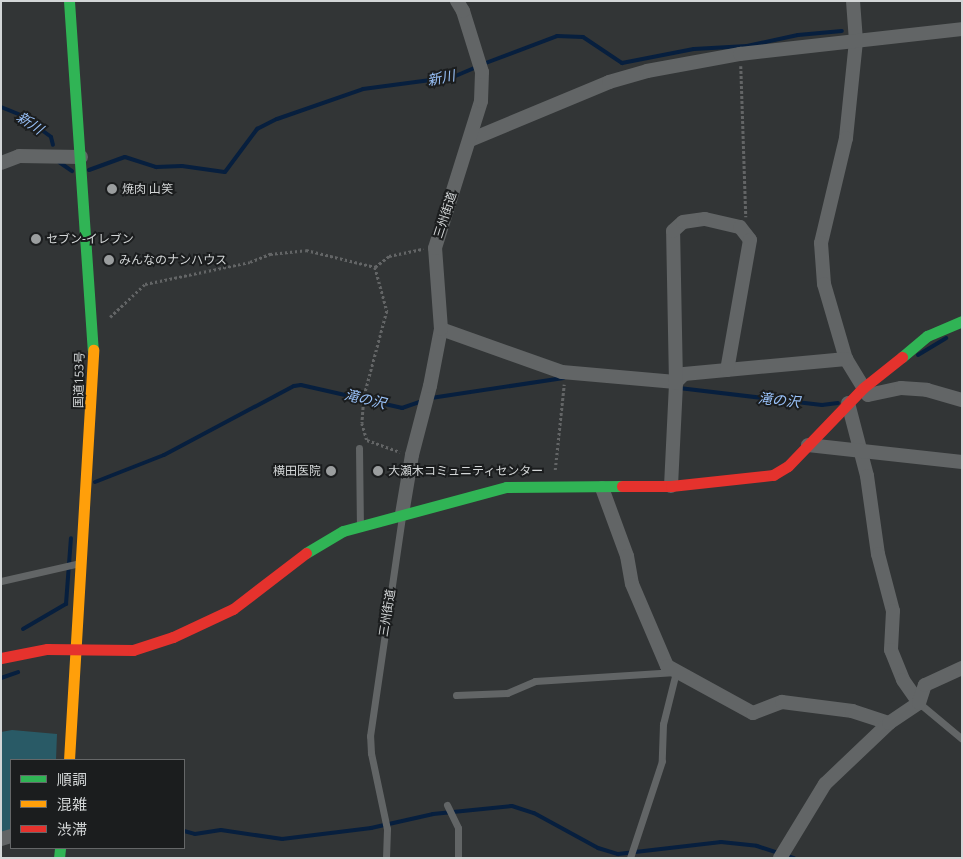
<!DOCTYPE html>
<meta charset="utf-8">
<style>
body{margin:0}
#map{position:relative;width:963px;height:859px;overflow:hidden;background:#323536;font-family:"Open Sans","Noto Sans JP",sans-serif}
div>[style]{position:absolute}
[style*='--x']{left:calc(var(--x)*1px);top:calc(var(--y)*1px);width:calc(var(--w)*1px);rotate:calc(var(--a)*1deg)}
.green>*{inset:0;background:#295a66}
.stream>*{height:4px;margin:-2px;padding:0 2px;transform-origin:2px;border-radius:2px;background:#071f3e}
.path>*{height:2.5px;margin-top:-1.25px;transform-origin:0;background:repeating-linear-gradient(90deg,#636566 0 2.5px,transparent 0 5px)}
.lane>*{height:7px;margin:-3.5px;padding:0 3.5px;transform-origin:3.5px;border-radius:3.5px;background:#626566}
.street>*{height:14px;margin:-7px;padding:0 7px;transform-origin:7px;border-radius:7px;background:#626566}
.fast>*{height:11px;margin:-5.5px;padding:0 5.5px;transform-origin:5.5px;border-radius:5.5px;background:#30b455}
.slow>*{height:11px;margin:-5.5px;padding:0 5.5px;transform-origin:5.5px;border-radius:5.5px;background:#ff9f0a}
.jam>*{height:11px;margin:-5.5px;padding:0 5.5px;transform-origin:5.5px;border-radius:5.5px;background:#e5322d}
.dots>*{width:14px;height:14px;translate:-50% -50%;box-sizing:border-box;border:2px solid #1b1d1e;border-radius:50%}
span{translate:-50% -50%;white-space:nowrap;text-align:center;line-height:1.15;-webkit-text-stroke:4px #1b1d1e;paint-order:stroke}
.poi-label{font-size:12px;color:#d3d6d7}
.left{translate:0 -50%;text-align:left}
.right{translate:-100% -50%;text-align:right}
.street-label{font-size:12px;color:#d3d6d7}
.water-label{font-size:14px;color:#9ac3fb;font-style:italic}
.frame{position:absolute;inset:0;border:2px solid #d3d6d7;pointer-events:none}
.legend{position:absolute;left:10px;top:759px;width:175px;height:90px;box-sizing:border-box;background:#1b1d1e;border:1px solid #656768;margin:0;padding:6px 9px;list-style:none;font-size:15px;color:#d3d6d7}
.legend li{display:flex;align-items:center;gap:10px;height:25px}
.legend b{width:25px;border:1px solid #656768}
</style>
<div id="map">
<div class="green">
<div style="clip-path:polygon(12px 730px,57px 734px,56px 760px,11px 760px,11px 831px,1px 834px,1px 732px)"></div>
</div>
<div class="stream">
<div style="--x:483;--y:64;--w:79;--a:-20.7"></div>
<div style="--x:557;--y:36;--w:26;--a:2"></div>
<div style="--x:583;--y:37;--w:47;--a:33.7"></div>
<div style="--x:622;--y:63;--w:73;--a:-11"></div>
<div style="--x:694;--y:49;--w:53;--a:-3.2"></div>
<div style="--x:747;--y:46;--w:52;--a:-12.2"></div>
<div style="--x:798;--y:35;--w:44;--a:-5.2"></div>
<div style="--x:1;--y:107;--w:22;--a:22"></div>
<div style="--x:21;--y:115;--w:37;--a:36"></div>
<div style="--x:51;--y:137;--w:8;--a:76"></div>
<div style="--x:59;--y:162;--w:16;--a:35"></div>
<div style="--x:89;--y:170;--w:38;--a:-20"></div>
<div style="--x:125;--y:157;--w:33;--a:18"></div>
<div style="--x:156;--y:167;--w:26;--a:-2"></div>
<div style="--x:182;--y:166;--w:43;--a:7.9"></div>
<div style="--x:225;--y:172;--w:54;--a:-53.3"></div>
<div style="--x:257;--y:129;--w:22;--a:-27"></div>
<div style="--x:277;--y:119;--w:91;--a:-19.2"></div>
<div style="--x:363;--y:89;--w:91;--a:-7.6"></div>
<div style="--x:453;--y:77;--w:25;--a:-23"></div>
<div style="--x:918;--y:355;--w:33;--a:-31"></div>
<div style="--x:679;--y:388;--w:144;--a:6.8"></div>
<div style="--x:822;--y:405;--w:16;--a:-7"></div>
<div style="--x:431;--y:398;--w:134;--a:-8.6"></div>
<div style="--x:95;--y:482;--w:74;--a:-21.4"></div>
<div style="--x:164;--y:455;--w:147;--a:-28"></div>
<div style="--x:294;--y:386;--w:7;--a:-8"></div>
<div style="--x:301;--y:385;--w:104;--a:12.8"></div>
<div style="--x:402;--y:408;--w:21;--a:-19"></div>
<div style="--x:23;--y:629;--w:50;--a:-30.2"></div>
<div style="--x:66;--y:604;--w:66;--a:-85.7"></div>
<div style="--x:1;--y:678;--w:18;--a:-19"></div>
<div style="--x:184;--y:831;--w:11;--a:15"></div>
<div style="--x:195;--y:834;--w:26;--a:-9"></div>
<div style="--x:221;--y:830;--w:62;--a:8.4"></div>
<div style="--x:282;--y:839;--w:90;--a:-7"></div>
<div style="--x:371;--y:828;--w:64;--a:-12.7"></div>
<div style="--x:433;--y:814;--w:79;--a:-5.8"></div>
<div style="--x:512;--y:806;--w:23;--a:18"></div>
<div style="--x:534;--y:813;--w:73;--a:28.7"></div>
<div style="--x:598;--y:848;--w:21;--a:17"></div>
<div style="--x:618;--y:854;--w:104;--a:-6.6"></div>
<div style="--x:721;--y:842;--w:36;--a:6"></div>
<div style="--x:757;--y:846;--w:39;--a:18"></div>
</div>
<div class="path">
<div style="--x:741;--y:66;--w:151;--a:88.1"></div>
<div style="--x:375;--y:267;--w:46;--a:74.7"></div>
<div style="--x:387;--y:311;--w:89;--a:105"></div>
<div style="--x:364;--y:397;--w:26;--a:94"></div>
<div style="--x:362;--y:423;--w:18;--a:74"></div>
<div style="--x:367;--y:440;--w:35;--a:20"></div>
<div style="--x:110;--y:317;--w:48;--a:-43.3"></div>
<div style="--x:145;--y:284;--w:107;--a:-11.8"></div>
<div style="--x:250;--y:262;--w:22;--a:-22"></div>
<div style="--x:270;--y:254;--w:36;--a:-6"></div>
<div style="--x:306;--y:250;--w:71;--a:13.8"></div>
<div style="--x:375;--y:267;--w:18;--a:-38"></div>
<div style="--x:389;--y:256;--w:35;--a:-12"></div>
<div style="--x:555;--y:470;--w:86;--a:-84"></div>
</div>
<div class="lane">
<div style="--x:359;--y:448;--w:77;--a:89.3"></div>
<div style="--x:1;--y:581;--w:77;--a:-12.8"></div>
<div style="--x:456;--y:695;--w:51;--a:-2.2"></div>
<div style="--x:507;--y:693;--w:30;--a:-23"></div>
<div style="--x:535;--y:681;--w:141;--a:-3.7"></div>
<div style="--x:676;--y:672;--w:54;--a:104"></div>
<div style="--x:663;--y:724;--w:37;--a:92"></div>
<div style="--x:662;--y:761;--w:102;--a:108.3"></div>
<div style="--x:919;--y:703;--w:56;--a:39.9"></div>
<div style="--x:447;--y:805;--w:25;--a:64"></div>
<div style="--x:458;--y:828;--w:30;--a:90"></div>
<div style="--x:386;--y:858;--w:29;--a:-88"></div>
<div style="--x:387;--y:829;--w:78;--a:-101.9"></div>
<div style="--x:371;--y:753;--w:17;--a:-93"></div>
<div style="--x:370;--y:736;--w:222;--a:-81.7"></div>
</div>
<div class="street">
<div style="--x:853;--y:1;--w:40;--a:85.7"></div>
<div style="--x:856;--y:41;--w:98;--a:95.9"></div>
<div style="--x:846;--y:138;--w:108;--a:103.4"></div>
<div style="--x:821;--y:243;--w:41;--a:85.8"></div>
<div style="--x:824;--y:284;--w:78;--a:73.7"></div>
<div style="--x:846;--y:359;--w:42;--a:58.6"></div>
<div style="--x:868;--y:395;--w:34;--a:-12"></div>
<div style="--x:901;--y:388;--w:26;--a:4"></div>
<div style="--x:927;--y:390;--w:36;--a:16"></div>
<div style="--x:470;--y:140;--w:151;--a:-22.6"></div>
<div style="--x:609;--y:82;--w:40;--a:-16"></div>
<div style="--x:647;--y:71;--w:95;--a:-10.4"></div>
<div style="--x:740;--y:54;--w:223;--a:-6.4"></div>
<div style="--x:1;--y:163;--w:19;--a:-21"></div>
<div style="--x:19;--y:156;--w:62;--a:0.9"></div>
<div style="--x:441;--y:329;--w:128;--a:19.6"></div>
<div style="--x:562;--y:372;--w:114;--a:5"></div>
<div style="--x:676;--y:382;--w:11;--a:-45"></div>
<div style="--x:684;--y:374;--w:163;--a:-5.3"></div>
<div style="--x:848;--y:403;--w:75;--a:75.4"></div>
<div style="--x:867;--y:476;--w:79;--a:82"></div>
<div style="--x:878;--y:554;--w:59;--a:75.3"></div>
<div style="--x:893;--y:611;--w:39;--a:93"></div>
<div style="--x:891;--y:650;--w:32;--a:68"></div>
<div style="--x:903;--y:680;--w:28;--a:55"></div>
<div style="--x:808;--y:445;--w:155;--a:6.3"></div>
<div style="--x:671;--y:486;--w:103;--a:-87.2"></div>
<div style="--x:676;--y:383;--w:152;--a:-91.1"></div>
<div style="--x:673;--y:231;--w:13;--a:-42"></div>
<div style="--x:683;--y:222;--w:22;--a:-8"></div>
<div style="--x:705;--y:219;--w:36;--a:13"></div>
<div style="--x:740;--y:227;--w:16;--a:52"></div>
<div style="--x:750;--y:240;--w:132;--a:100"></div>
<div style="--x:602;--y:488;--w:72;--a:69.8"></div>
<div style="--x:627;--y:556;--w:28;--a:80"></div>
<div style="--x:632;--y:584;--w:89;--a:66.9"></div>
<div style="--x:667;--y:666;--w:98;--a:28.7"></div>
<div style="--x:753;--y:713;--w:31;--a:-21"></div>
<div style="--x:782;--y:702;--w:71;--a:7.3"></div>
<div style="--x:852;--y:711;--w:39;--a:18"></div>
<div style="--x:402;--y:514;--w:60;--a:-80.4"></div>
<div style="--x:412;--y:455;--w:71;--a:-75.4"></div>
<div style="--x:430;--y:386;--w:58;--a:-79.1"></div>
<div style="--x:441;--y:329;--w:81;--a:-94.2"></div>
<div style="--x:435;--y:248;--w:154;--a:-72.6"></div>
<div style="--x:481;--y:101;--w:29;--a:-88"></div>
<div style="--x:482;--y:72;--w:64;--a:-107.3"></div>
<div style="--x:463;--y:11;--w:12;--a:-121"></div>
<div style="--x:1;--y:839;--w:10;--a:-17"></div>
<div style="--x:780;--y:858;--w:87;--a:-58.7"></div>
<div style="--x:825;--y:784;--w:88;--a:-43.6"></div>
<div style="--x:889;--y:723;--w:36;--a:-34"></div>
<div style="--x:919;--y:703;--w:19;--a:-72"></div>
<div style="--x:925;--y:685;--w:41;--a:-24.7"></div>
</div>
<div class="fast">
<div style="--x:69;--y:1;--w:350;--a:86.1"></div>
<div style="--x:902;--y:357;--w:33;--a:-40"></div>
<div style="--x:927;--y:336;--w:38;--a:-23"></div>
<div style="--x:306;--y:553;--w:43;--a:-30.7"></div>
<div style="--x:343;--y:531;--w:169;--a:-15.1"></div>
<div style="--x:506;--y:487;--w:116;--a:-0.5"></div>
<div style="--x:59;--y:858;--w:10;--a:-84"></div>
</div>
<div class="slow">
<div style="--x:69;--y:760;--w:411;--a:-86.6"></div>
</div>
<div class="jam">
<div style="--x:622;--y:486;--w:49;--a:0"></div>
<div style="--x:671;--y:486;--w:103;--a:-6.2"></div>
<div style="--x:773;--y:475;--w:17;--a:-31"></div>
<div style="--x:788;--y:466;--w:108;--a:-46.1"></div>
<div style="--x:863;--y:388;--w:50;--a:-38.5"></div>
<div style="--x:1;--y:658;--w:47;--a:-11.1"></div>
<div style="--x:47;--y:649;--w:86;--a:0.7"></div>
<div style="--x:133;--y:650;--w:42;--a:-18"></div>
<div style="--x:173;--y:637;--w:66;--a:-25"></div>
<div style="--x:233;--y:609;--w:92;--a:-37.5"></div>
</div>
<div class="dots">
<div style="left:112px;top:189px;background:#9b9e9f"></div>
<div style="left:36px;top:239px;background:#9b9e9f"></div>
<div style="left:109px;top:260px;background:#9b9e9f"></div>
<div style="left:331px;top:471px;background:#9b9e9f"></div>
<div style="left:378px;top:471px;background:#9b9e9f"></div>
</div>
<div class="poi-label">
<span class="left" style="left:122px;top:189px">焼肉 山笑</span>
<span class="left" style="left:46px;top:239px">セブン-イレブン</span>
<span class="left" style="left:119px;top:260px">みんなのナンハウス</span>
<span class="right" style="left:321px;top:471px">横田医院</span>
<span class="left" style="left:388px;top:471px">大瀬木コミュニティセンター</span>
</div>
<div class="street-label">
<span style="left:445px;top:215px;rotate:-72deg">三州街道</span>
<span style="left:79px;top:380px;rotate:-89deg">国道153号</span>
<span style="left:387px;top:613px;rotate:-81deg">三州街道</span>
</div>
<div class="water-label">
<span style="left:441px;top:78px;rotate:-11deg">新川</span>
<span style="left:30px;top:123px;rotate:34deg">新川</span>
<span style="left:365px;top:399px;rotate:13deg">滝の沢</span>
<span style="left:779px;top:400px;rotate:6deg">滝の沢</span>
</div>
<div class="frame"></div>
<ul class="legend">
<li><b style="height:6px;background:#30b455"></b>順調</li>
<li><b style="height:6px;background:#ff9f0a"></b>混雑</li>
<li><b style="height:6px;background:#e5322d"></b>渋滞</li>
</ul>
</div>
